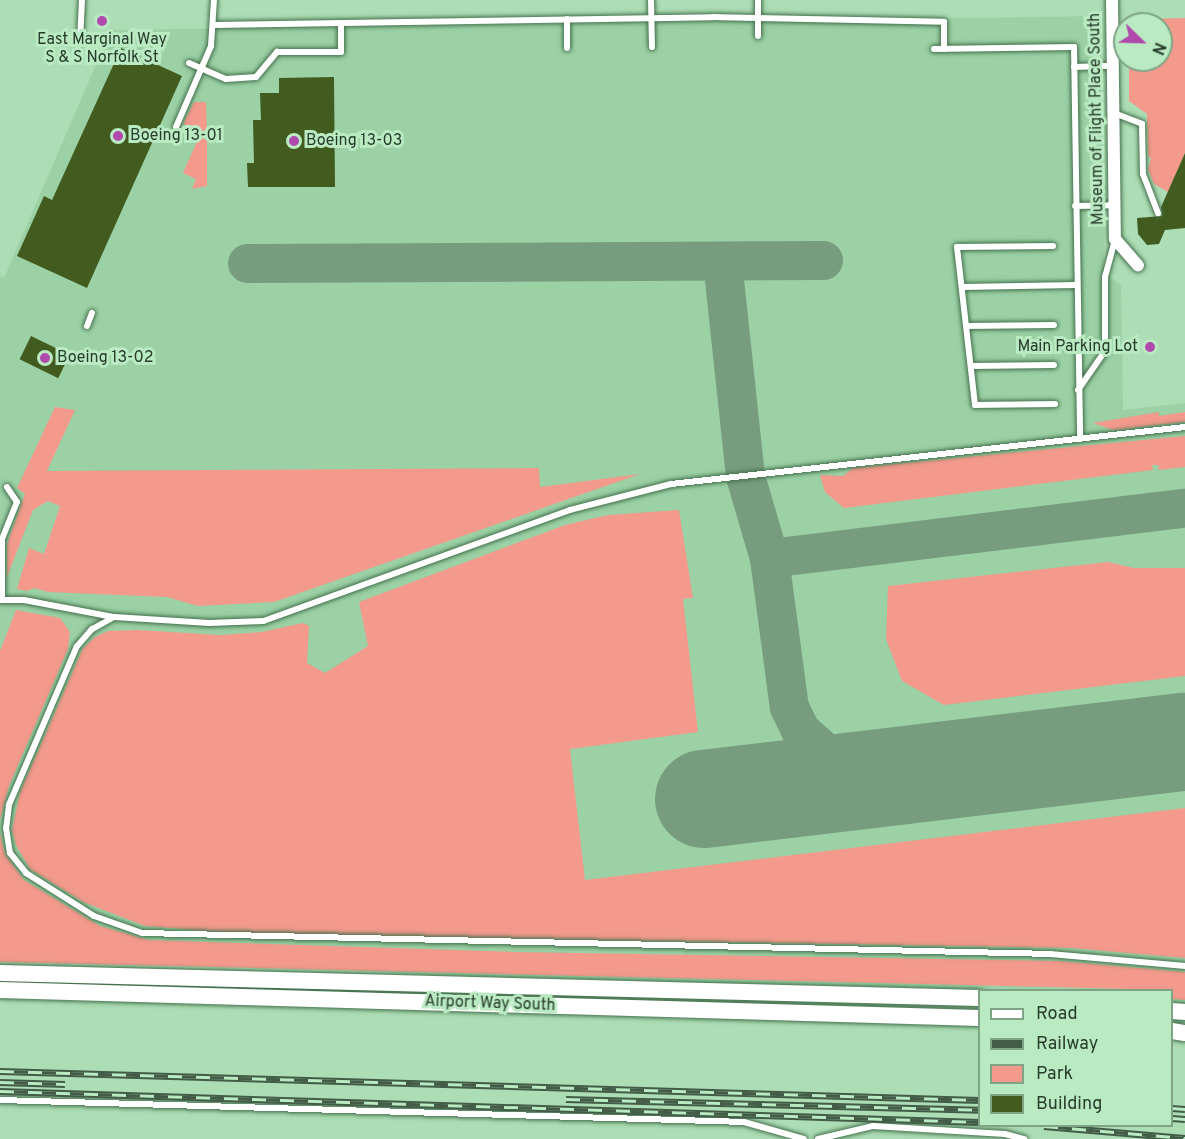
<!DOCTYPE html>
<style>
body{margin:0}
#map{position:relative;width:1185px;height:1139px;overflow:hidden;background:#acddb4;font-family:Overpass,sans-serif}
div>[style]{position:absolute}
[style*='--x']{left:calc(var(--x)*1px);top:calc(var(--y)*1px);width:calc(var(--w)*1px);rotate:calc(var(--a)*1deg)}
.built>*{inset:0;background:#9bd1a5}
.green>*{inset:0;background:#f39a8c}
.taxiway>*{height:39px;margin:-19.5px;padding:0 19.5px;transform-origin:19.5px;border-radius:19.5px;background:#779c7e}
.runway>*{height:98px;margin:-49px;padding:0 49px;transform-origin:49px;border-radius:49px;background:#779c7e}
.building>*{inset:0;background:#425c1f;transform-origin:0 0}
.roads{filter:drop-shadow(0 0 2px #44714d) drop-shadow(0 0 2px #44714d)}
.service>*{height:6px;margin:-3px;padding:0 3px;transform-origin:3px;border-radius:3px;background:#fff}
.minor>*{height:12px;margin:-6px;padding:0 6px;transform-origin:6px;border-radius:6px;background:#fff}
.secondary>*{height:16px;margin:-8px;padding:0 8px;transform-origin:8px;border-radius:8px;background:#fff}
.rail>*{height:7px;margin-top:-3.5px;transform-origin:0;background:repeating-linear-gradient(90deg,#b9eac1 0 14px,#425c47 0 28px);box-sizing:border-box;border-block:2px solid #425c47}
.dots>*{width:16px;height:16px;translate:-50% -50%;box-sizing:border-box;border:3px solid #b9eac1;border-radius:50%}
span{translate:-50% -50%;white-space:nowrap;text-align:center;line-height:1.15;-webkit-text-stroke:6px #b9eac1;paint-order:stroke}
.poi-label{font-size:16px;color:#283c2c}
.left{translate:0 -50%;text-align:left}
.right{translate:-100% -50%;text-align:right}
.street-label{font-size:16px;color:#283c2c}
.legend{position:absolute;left:978px;top:989px;width:195px;height:138px;box-sizing:border-box;background:#b9eac1;border:2px solid #7fa485;margin:0;padding:8px 10px;list-style:none;font-size:18px;color:#283c2c}
.legend li{display:flex;align-items:center;gap:12px;height:30px}
.legend b{width:30px;border:2px solid #7fa485}
.north{position:absolute;left:1113px;top:12px;width:60px;height:60px;box-sizing:border-box;background:#b9eac1;border:2px solid #7fa485;border-radius:50%;rotate:113deg;font-size:16px;font-weight:700;line-height:24px;text-align:center;color:#283c2c}
.north::after{content:'';display:block;margin:auto;width:21px;height:27px;background:#b149ac;clip-path:polygon(50% 0,100% 100%,50% 72%,0 100%)}
</style>
<div id="map">
<div class="built">
<div style="clip-path:polygon(1100px 16px,1104px 272px,1121px 285px,1123px 410px,1185px 403px,1185px 1005px,1172px 1004px,1172px 990px,980px 990px,516px 979px,0 952px,0 276px,4px 278px,111px 30px)"></div>
</div>
<div class="green">
<div style="clip-path:polygon(1136px 18px,1140px 23px,1144px 19px,1185px 18px,1185px 153px,1168px 192px,1154px 184px,1148px 169px,1151px 158px,1148px 156px,1147px 114px,1129px 101px,1129px 60px,1161px 60px,1161px 24px,1131px 24px)"></div>
<div style="clip-path:polygon(194px 102px,206px 102px,207px 135px,183px 124px)"></div>
<div style="clip-path:polygon(199px 137px,207px 140px,207px 186px,192px 189px,196px 179px,183px 173px)"></div>
<div style="clip-path:polygon(55px 407px,75px 410px,47px 471px,539px 468px,540px 487px,640px 474px,274px 602px,198px 606px,167px 597px,48px 592px,34px 588px,27px 591px,17px 589px,29px 548px,44px 554px,60px 506px,48px 501px,33px 510px,7px 577px,7px 544px,25px 494px,17px 488px)"></div>
<div style="clip-path:polygon(1159px 412px,1159px 416px,1185px 412px,1185px 422px,1113px 430px,1093px 423px)"></div>
<div style="clip-path:polygon(1185px 436px,1185px 467px,1159px 470px,1158px 465px,1152px 465px,1153px 470px,844px 508px,825px 492px,820px 475px,843px 476px,853px 468px)"></div>
<div style="clip-path:polygon(679px 510px,693px 598px,683px 599px,698px 732px,570px 749px,585px 880px,1185px 808px,1185px 958px,1071px 948px,247px 934px,145px 926px,83px 902px,30px 869px,16px 845px,12px 830px,20px 792px,83px 648px,95px 637px,108px 631px,137px 630px,220px 635px,262px 632px,303px 623px,309px 626px,307px 663px,325px 673px,368px 646px,359px 602px,565px 525px,608px 515px)"></div>
<div style="clip-path:polygon(1108px 562px,1134px 568px,1185px 568px,1185px 676px,944px 705px,902px 681px,886px 639px,888px 586px)"></div>
<div style="clip-path:polygon(16px 610px,60px 618px,70px 632px,68px 649px,9px 786px,0 820px,0 651px)"></div>
<div style="clip-path:polygon(0 833px,5px 854px,24px 880px,100px 926px,149px 940px,516px 952px,1060px 961px,1185px 972px,1185px 1000px,1172px 999px,1172px 990px,0 962px)"></div>
</div>
<div class="taxiway">
<div style="--x:722;--y:261;--w:216;--a:83.9"></div>
<div style="--x:745;--y:476;--w:85;--a:73.7"></div>
<div style="--x:769;--y:558;--w:150;--a:82.4"></div>
<div style="--x:789;--y:707;--w:25;--a:64"></div>
<div style="--x:800;--y:730;--w:47;--a:41.5"></div>
<div style="--x:835;--y:761;--w:17;--a:28"></div>
<div style="--x:850;--y:769;--w:48;--a:8.5"></div>
<div style="--x:247;--y:263;--w:576;--a:-0.3"></div>
<div style="--x:769;--y:558;--w:419;--a:-6.9"></div>
</div>
<div class="runway">
<div style="--x:704;--y:799;--w:484;--a:-6.8"></div>
</div>
<div class="building">
<div style="clip-path:polygon(121px 48px,182px 76px,87px 288px,17px 256px,44px 196px,52px 200px)"></div>
<div style="clip-path:polygon(334px 77px,335px 187px,248px 187px,247px 163px,254px 163px,253px 120px,261px 120px,260px 93px,279px 93px,279px 78px)"></div>
<div style="clip-path:polygon(1185px 153px,1185px 228px,1165px 230px,1159px 244px,1147px 245px,1138px 234px,1137px 218px,1162px 216px,1161px 207px)"></div>
<div style="left:31px;top:336px;width:43px;height:26px;rotate:26deg"></div>
</div>
<div class="roads">
<div class="service">
<div style="--x:651;--y:0;--w:47;--a:88.8"></div>
<div style="--x:758;--y:0;--w:36;--a:90"></div>
<div style="--x:567;--y:19;--w:29;--a:90"></div>
<div style="--x:214;--y:25;--w:499;--a:-0.9"></div>
<div style="--x:713;--y:17;--w:231;--a:1.2"></div>
<div style="--x:944;--y:22;--w:27;--a:90"></div>
<div style="--x:80;--y:42;--w:42;--a:-87.3"></div>
<div style="--x:934;--y:49;--w:140;--a:-0.8"></div>
<div style="--x:1074;--y:47;--w:392;--a:89.1"></div>
<div style="--x:189;--y:63;--w:40;--a:23.4"></div>
<div style="--x:226;--y:79;--w:30;--a:-4"></div>
<div style="--x:256;--y:77;--w:33;--a:-50"></div>
<div style="--x:277;--y:52;--w:64;--a:0"></div>
<div style="--x:341;--y:52;--w:29;--a:-90"></div>
<div style="--x:1074;--y:67;--w:38;--a:-2"></div>
<div style="--x:1114;--y:113;--w:30;--a:21"></div>
<div style="--x:1142;--y:124;--w:50;--a:88.9"></div>
<div style="--x:1143;--y:174;--w:42;--a:69"></div>
<div style="--x:176;--y:127;--w:88;--a:-66.6"></div>
<div style="--x:211;--y:46;--w:46;--a:-86.3"></div>
<div style="--x:1075;--y:206;--w:39;--a:-1"></div>
<div style="--x:1053;--y:246;--w:96;--a:179.4"></div>
<div style="--x:957;--y:247;--w:159;--a:83.5"></div>
<div style="--x:975;--y:405;--w:80;--a:-0.7"></div>
<div style="--x:962;--y:287;--w:114;--a:-1"></div>
<div style="--x:87;--y:326;--w:14;--a:-69"></div>
<div style="--x:966;--y:326;--w:88;--a:-0.7"></div>
<div style="--x:971;--y:366;--w:83;--a:-0.7"></div>
<div style="--x:1078;--y:390;--w:47;--a:-55.3"></div>
<div style="--x:1105;--y:351;--w:74;--a:-90"></div>
<div style="--x:1105;--y:277;--w:38;--a:-75"></div>
<div style="--x:1185;--y:427;--w:517;--a:173.67"></div>
<div style="--x:671;--y:484;--w:104;--a:165.6"></div>
<div style="--x:570;--y:510;--w:326;--a:160.1"></div>
<div style="--x:263;--y:621;--w:54;--a:177.9"></div>
<div style="--x:209;--y:623;--w:95;--a:-176.4"></div>
<div style="--x:114;--y:617;--w:25;--a:151"></div>
<div style="--x:92;--y:629;--w:23;--a:131"></div>
<div style="--x:77;--y:646;--w:173;--a:113.2"></div>
<div style="--x:9;--y:805;--w:23;--a:97"></div>
<div style="--x:6;--y:828;--w:25;--a:81"></div>
<div style="--x:10;--y:853;--w:26;--a:51"></div>
<div style="--x:26;--y:873;--w:80;--a:32.3"></div>
<div style="--x:94;--y:916;--w:51;--a:19.5"></div>
<div style="--x:142;--y:933;--w:908;--a:1.32"></div>
<div style="--x:1050;--y:954;--w:136;--a:5.1"></div>
<div style="--x:0;--y:600;--w:24;--a:0"></div>
<div style="--x:24;--y:600;--w:91;--a:10.8"></div>
<div style="--x:2;--y:600;--w:61;--a:-90"></div>
<div style="--x:2;--y:539;--w:40;--a:-68"></div>
<div style="--x:17;--y:502;--w:18;--a:-124"></div>
<div style="--x:0;--y:1100;--w:744;--a:1.69"></div>
<div style="--x:744;--y:1122;--w:62;--a:15.8"></div>
<div style="--x:818;--y:1139;--w:57;--a:-13.3"></div>
<div style="--x:873;--y:1126;--w:132;--a:3.5"></div>
<div style="--x:1005;--y:1134;--w:20;--a:15"></div>
</div>
<div class="minor">
<div style="--x:1112;--y:0;--w:239;--a:89.3"></div>
<div style="--x:1115;--y:239;--w:35;--a:49"></div>
</div>
<div class="secondary">
<div style="--x:0;--y:973;--w:980;--a:1.46"></div>
<div style="--x:0;--y:990;--w:980;--a:1.64"></div>
<div style="--x:1172;--y:1011;--w:13;--a:4"></div>
<div style="--x:1172;--y:1031;--w:13;--a:9"></div>
</div>
</div>
<div class="rail">
<div style="--x:0;--y:1071;--w:980;--a:1.69"></div>
<div style="--x:0;--y:1082;--w:65;--a:1.8"></div>
<div style="--x:0;--y:1091;--w:980;--a:1.81"></div>
<div style="--x:566;--y:1099;--w:414;--a:1.5"></div>
<div style="--x:1172;--y:1108;--w:13;--a:4"></div>
<div style="--x:1172;--y:1118;--w:13;--a:4"></div>
<div style="--x:1044;--y:1126;--w:142;--a:4.9"></div>
</div>
<div class="dots">
<div style="left:102px;top:21px;background:#b149ac"></div>
<div style="left:118px;top:136px;background:#b149ac"></div>
<div style="left:294px;top:141px;background:#b149ac"></div>
<div style="left:1150px;top:347px;background:#b149ac"></div>
<div style="left:45px;top:358px;background:#b149ac"></div>
</div>
<div class="poi-label">
<span style="left:102px;top:49px">East Marginal Way<br>S &amp; S Norfolk St</span>
<span class="left" style="left:130px;top:136px">Boeing 13-01</span>
<span class="left" style="left:306px;top:141px">Boeing 13-03</span>
<span class="right" style="left:1138px;top:347px">Main Parking Lot</span>
<span class="left" style="left:57px;top:358px">Boeing 13-02</span>
</div>
<div class="street-label">
<span style="left:1097px;top:119px;rotate:-91deg">Museum of Flight Place South</span>
<span style="left:490px;top:1004px;rotate:2deg">Airport Way South</span>
</div>
<ul class="legend">
<li><b style="height:8px;background:#fff"></b>Road</li>
<li><b style="height:8px;background:#425c47"></b>Railway</li>
<li><b style="height:16px;background:#f39a8c"></b>Park</li>
<li><b style="height:16px;background:#425c1f"></b>Building</li>
</ul>
<div class="north">N</div>
</div>
